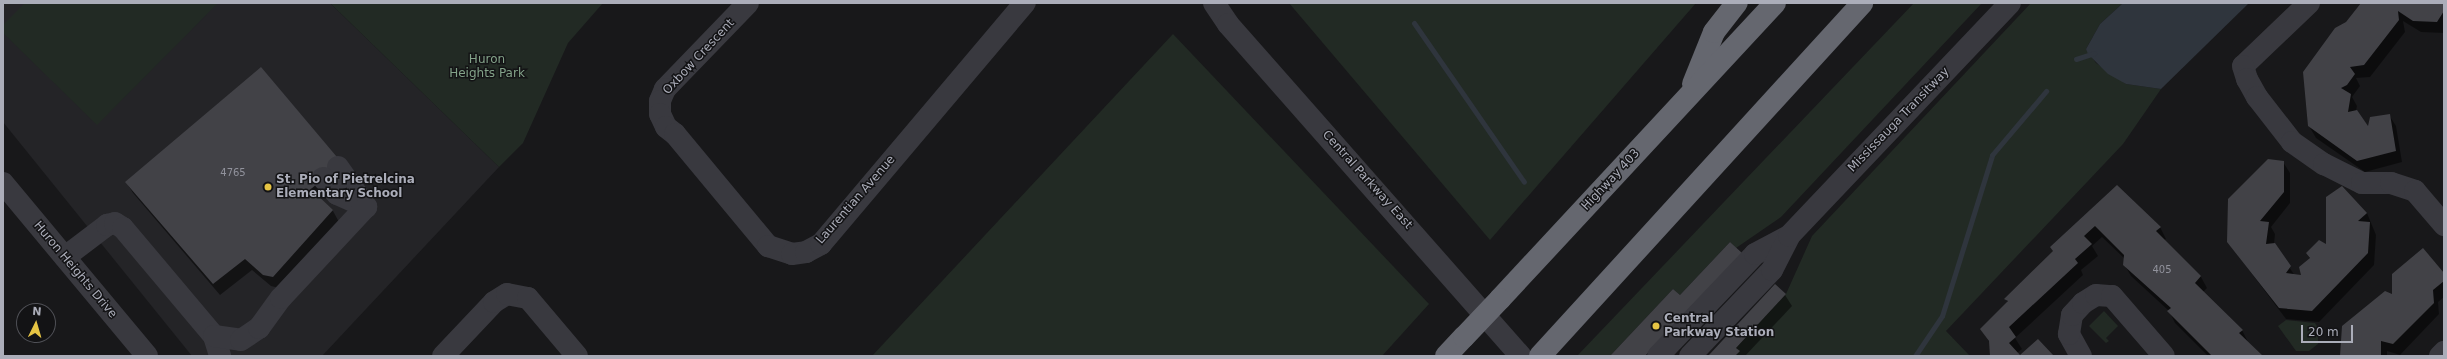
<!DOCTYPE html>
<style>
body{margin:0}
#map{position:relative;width:2447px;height:359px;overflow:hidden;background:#18181a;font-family:"DejaVu Sans",sans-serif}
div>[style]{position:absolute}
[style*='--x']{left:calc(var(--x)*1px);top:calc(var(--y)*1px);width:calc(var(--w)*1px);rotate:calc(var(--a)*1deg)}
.built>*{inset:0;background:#242427}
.green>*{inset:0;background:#222a24}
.water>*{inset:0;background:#2f353d}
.shadow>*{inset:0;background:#0007}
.stream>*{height:5px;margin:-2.5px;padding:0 2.5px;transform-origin:2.5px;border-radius:2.5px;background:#2f353d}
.building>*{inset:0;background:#424247}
.minor>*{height:22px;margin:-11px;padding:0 11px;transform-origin:11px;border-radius:11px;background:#39393f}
.highway>*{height:22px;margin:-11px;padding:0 11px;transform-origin:11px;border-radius:11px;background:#65676f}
.highway-bridge>*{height:22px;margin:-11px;padding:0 11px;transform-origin:11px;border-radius:11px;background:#65676f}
.dots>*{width:11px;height:11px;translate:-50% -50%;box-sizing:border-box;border:2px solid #131315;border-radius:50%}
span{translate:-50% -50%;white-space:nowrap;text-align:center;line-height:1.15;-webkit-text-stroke:3px #131315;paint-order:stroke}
.number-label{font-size:10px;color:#91929c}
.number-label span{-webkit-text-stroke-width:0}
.street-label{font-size:12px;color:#abadb9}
.park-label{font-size:12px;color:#83a289}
.poi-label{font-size:12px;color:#abadb9;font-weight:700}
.left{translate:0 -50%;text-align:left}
.frame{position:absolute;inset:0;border:4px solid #abadb9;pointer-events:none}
.north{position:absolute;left:16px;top:303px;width:40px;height:40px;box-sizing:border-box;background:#131315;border:1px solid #505157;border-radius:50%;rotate:5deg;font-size:11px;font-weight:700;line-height:16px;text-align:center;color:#abadb9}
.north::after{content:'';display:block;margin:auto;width:14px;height:18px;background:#e6c444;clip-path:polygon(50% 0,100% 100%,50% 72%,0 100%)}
.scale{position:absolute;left:2301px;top:325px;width:52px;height:18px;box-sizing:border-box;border:2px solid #abadb9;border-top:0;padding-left:5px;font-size:12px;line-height:14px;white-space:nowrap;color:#abadb9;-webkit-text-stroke:3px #131315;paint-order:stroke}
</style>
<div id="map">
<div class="built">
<div style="clip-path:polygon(3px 3px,330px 3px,499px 167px,322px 356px,192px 356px,3px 122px)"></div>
</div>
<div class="green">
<div style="clip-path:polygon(25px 3px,218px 3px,97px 125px,3px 33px,3px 25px)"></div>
<div style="clip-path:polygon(330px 3px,603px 3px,568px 43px,523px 143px,499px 167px)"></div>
<div style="clip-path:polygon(1289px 3px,1696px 3px,1490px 240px)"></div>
<div style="clip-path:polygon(1914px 3px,1982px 3px,1781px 217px,1736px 248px,1730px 242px,1680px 295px,1673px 289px,1610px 356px,1577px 356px)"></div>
<div style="clip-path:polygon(2031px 3px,2123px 3px,2100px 24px,2086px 49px,2096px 63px,2126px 84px,2161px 89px,2123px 144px,1946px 331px,1970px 356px,1735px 356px,1739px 351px,1736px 348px,1786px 294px,1812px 236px)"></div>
<div style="clip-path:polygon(1173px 34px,1429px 304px,1382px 356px,872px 356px)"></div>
<div style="clip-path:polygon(2104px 311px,2118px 326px,2106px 338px,2109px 341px,2106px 343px,2089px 326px)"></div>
<div style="clip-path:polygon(2286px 320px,2315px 323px,2318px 328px,2318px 344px,2309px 351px,2296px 351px,2278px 326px)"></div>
</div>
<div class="water">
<div style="clip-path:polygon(2123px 3px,2249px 3px,2161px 89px,2126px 84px,2108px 74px,2088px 54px,2086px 49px,2100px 24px)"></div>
</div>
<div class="shadow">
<div style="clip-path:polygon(2362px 3px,2444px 3px,2444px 33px,2421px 32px,2403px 21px,2405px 32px,2370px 77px,2356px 78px,2360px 86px,2352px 97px,2357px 106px,2356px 111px,2368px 129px,2389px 115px,2396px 126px,2402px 162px,2365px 172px,2316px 138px,2309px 126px,2346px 23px)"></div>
<div style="clip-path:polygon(2283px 162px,2290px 173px,2290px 203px,2271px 227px,2275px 234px,2274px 244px,2295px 276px,2302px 277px,2310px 259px,2307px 253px,2327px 246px,2367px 213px,2376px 235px,2374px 265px,2319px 322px,2286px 319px,2228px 242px)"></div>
<div style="clip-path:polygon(348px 175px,319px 198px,333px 211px,339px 222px,279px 288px,271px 286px,252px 270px,220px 295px,133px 193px,126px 182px)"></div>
<div style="clip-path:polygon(2117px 187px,2160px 227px,2166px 239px,2164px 240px,2201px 277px,2207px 288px,2203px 292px,2242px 330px,2248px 342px,2262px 356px,2208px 356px,2175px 323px,2169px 311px,2131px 276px,2124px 264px,2125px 259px,2102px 237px,2092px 246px,2098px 256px,2081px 270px,2083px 275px,2015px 338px,2022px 349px,2017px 353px,2019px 356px,1991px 356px,1990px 343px,1981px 329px,2008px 303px,2006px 299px)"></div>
<div style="clip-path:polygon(2444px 275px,2444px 297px,2438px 302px,2439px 314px,2400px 355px,2387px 351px,2387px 356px,2341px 356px,2393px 295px)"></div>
<div style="clip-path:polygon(1775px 286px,1785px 295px,1792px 306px,1745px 356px,1708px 356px)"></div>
</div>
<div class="stream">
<div style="--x:1414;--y:23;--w:193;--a:55.3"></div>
<div style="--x:2076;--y:59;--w:19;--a:-18"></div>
<div style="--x:1915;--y:356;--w:48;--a:-56"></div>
<div style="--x:1942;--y:316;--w:169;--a:-72.7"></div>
<div style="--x:1992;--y:155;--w:84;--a:-49.8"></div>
</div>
<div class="building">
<div style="clip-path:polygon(2361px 3px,2444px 3px,2444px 11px,2437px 22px,2413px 21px,2398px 11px,2399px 20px,2364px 65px,2350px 67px,2355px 74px,2347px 85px,2341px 88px,2351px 94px,2348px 112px,2357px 110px,2368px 126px,2370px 117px,2390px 114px,2396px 151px,2357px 161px,2308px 126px,2303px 72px,2335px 28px,2346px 22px)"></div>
<div style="clip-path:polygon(261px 67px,342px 163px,311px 189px,333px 210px,273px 277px,263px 275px,245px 259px,213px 284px,125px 182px)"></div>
<div style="clip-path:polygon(2268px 159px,2284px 161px,2284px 192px,2260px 221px,2269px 222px,2266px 244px,2275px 243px,2291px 266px,2286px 273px,2301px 275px,2299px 267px,2310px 258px,2306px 253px,2319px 240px,2326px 244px,2326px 197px,2342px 186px,2367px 213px,2358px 221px,2370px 222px,2368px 253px,2312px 311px,2279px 308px,2227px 242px,2228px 199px)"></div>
<div style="clip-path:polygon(2117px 185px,2161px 227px,2156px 231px,2201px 276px,2195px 283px,2243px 330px,2239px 333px,2263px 356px,2212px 356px,2167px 311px,2171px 308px,2123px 265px,2124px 255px,2095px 226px,2084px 236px,2092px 244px,2075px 259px,2078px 263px,2009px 327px,2016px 337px,2009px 343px,2020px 355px,2038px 339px,2054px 356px,1990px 356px,1989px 341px,1980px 329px,2008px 301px,2004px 299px,2053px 251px,2050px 247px)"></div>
<div style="clip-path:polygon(1730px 242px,1742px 253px,1645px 356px,1610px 356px,1673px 289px,1680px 295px)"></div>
<div style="clip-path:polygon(2423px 248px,2444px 273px,2444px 281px,2433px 290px,2434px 303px,2393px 344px,2381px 341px,2381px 356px,2340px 356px,2342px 326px,2385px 291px,2392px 294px,2392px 274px)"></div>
<div style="clip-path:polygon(1775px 284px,1786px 294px,1736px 348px,1740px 351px,1735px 356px,1708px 356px)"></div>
</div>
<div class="minor">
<div style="--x:748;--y:3;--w:120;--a:134"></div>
<div style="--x:665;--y:89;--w:13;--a:113"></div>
<div style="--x:660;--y:101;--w:13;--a:90"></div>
<div style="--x:660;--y:114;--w:14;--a:65"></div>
<div style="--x:666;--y:127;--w:11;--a:38"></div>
<div style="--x:675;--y:134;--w:146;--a:50.3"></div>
<div style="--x:768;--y:246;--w:25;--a:18"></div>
<div style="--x:792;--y:254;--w:14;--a:-8"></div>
<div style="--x:806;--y:252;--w:17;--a:-28"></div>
<div style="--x:821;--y:244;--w:316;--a:-49.8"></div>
<div style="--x:1214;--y:3;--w:25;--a:56"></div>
<div style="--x:1228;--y:24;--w:443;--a:48.6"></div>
<div style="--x:2309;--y:3;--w:91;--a:136.3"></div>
<div style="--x:2243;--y:66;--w:14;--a:73"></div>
<div style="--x:2247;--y:79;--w:21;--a:61"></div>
<div style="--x:2257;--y:97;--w:57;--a:52.1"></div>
<div style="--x:2292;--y:142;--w:39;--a:35"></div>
<div style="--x:2324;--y:164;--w:42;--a:26.6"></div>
<div style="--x:2362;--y:183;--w:29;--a:0"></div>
<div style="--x:2391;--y:183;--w:25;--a:18"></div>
<div style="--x:2415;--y:191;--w:45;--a:49.5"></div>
<div style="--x:338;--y:167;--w:49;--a:55"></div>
<div style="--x:323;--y:178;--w:21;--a:49"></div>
<div style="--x:337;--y:194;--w:32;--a:24"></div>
<div style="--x:3;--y:183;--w:225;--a:50.2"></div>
<div style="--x:65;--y:257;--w:53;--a:-37.3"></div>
<div style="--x:107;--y:225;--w:8;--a:-14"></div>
<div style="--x:115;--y:223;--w:9;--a:32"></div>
<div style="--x:123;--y:228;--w:141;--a:49.9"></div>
<div style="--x:214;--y:336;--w:21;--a:73"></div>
<div style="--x:214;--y:336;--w:27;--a:8"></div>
<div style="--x:241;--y:340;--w:22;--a:-34"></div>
<div style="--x:259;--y:328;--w:37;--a:-54"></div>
<div style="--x:281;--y:298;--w:125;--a:-47"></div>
<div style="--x:443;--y:356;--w:74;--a:-46.6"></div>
<div style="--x:494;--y:302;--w:15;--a:-32"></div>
<div style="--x:507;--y:294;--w:21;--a:11"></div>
<div style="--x:528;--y:298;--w:76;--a:49.8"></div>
<div style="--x:1658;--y:356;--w:141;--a:-46.4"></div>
<div style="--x:1755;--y:254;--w:38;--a:-28"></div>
<div style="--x:1690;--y:356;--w:119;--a:-46.4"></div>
<div style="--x:1772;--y:270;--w:38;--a:-63"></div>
<div style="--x:1789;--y:236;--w:321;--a:-46.5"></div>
<div style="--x:2081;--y:356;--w:25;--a:-119"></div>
<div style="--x:2069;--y:334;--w:19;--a:-81"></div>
<div style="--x:2072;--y:315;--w:16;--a:-47"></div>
<div style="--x:2083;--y:303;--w:15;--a:-32"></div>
<div style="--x:2096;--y:295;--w:16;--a:4"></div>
<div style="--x:2112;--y:296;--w:79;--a:49.1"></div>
<div style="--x:2440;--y:356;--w:6;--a:-45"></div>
</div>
<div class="highway">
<div style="--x:1693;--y:84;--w:56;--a:-68"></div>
<div style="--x:1714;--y:32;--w:37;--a:-52"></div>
<div style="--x:1500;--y:299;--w:404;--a:-47.1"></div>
<div style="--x:1446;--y:356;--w:26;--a:-47"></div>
<div style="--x:1540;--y:356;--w:478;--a:-47.6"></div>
</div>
<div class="highway-bridge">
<div style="--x:1464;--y:337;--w:52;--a:-46.5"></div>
</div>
<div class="dots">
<div style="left:268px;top:187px;background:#e6c444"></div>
<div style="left:1656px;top:326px;background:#e6c444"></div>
</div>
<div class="number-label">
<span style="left:233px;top:173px">4765</span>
<span style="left:2162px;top:270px">405</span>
</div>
<div class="street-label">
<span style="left:699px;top:57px;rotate:-47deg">Oxbow Crescent</span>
<span style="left:1899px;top:120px;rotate:-46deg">Mississauga Transitway</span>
<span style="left:1367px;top:180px;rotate:48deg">Central Parkway East</span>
<span style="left:1611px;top:180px;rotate:-47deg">Highway 403</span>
<span style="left:856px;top:200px;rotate:-49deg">Laurentian Avenue</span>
<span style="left:75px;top:270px;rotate:50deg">Huron Heights Drive</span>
</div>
<div class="park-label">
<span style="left:487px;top:67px">Huron<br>Heights Park</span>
</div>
<div class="poi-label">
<span class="left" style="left:276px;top:187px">St. Pio of Pietrelcina<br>Elementary School</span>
<span class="left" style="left:1664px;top:326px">Central<br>Parkway Station</span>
</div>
<div class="frame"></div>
<div class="north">N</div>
<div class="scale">20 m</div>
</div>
